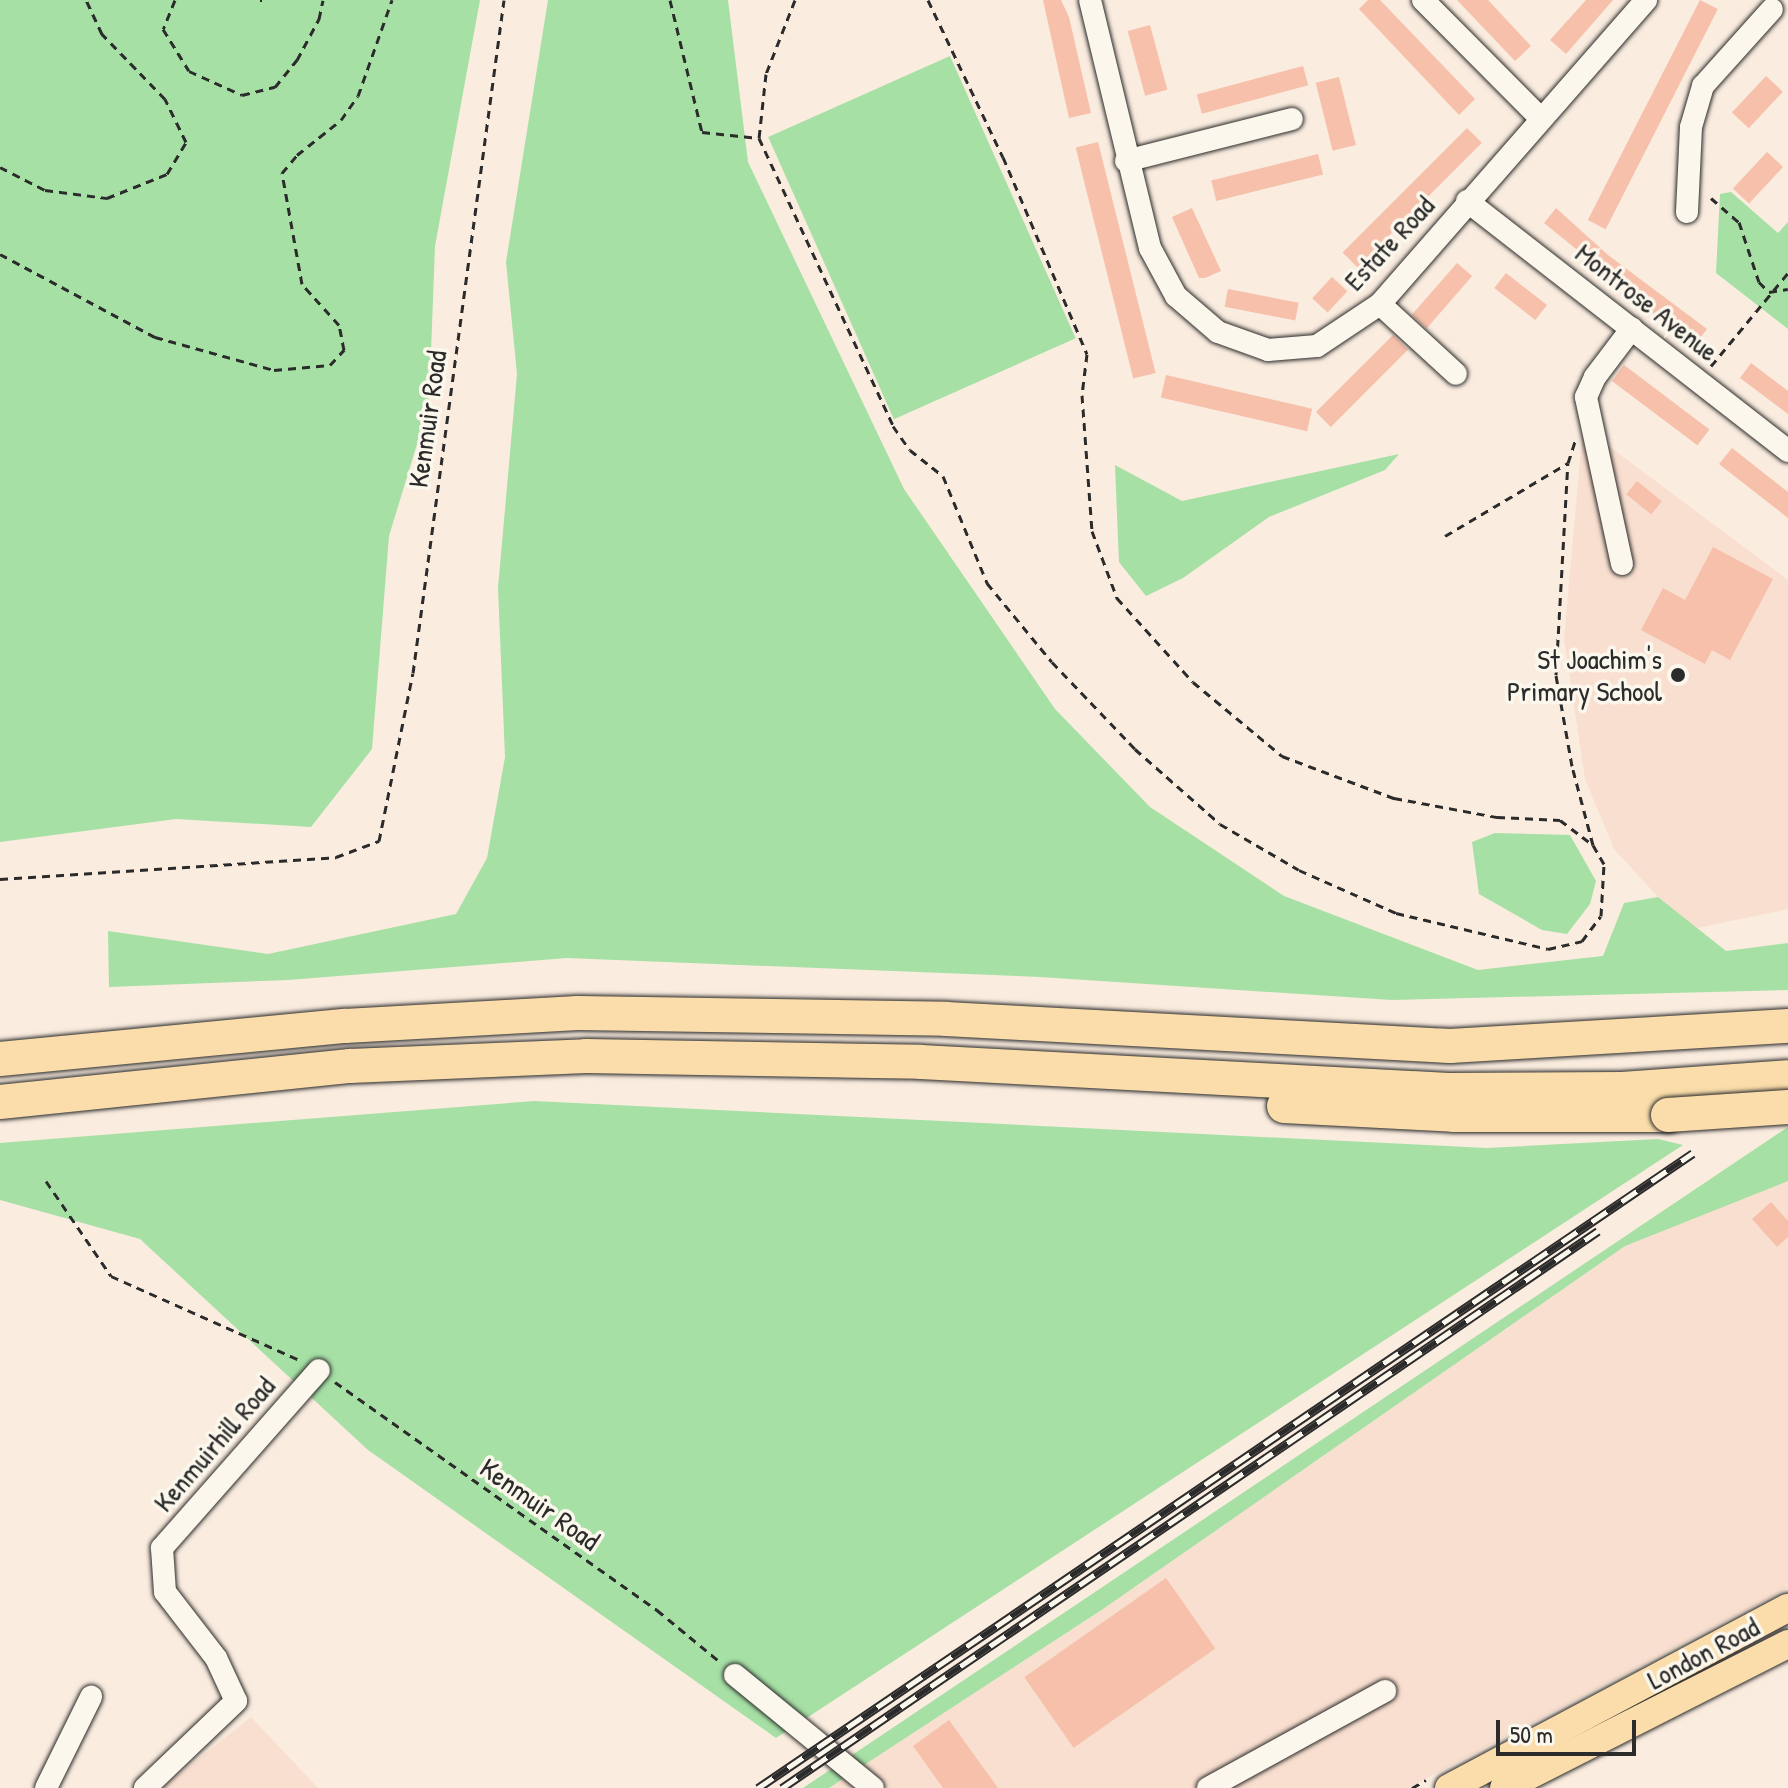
<!DOCTYPE html>
<style>
body{margin:0}
#map{position:relative;width:1788px;height:1788px;overflow:hidden;background:#faecdf;font-family:"Patrick Hand",sans-serif}
div>[style]{position:absolute}
[style*='--x']{left:calc(var(--x)*1px);top:calc(var(--y)*1px);width:calc(var(--w)*1px);rotate:calc(var(--a)*1deg)}
.built>*{inset:0;background:#f9dfcf}
.green>*{inset:0;background:#a6e0a5;transform-origin:0 0}
.building>*{inset:0;background:#f6c0aa;transform-origin:0 0}
.path>*{height:3px;margin-top:-1.5px;transform-origin:0;background:repeating-linear-gradient(90deg,#2b2b2b 0 8px,transparent 0 14px)}
.roads{filter:drop-shadow(0 0 2px #2b2b2b) drop-shadow(0 0 2px #2b2b2b)}
.minor>*{height:22px;margin:-11px;padding:0 11px;transform-origin:11px;border-radius:11px;background:#fbf7ec}
.major>*{height:28px;margin:-14px;padding:0 14px;transform-origin:14px;border-radius:14px;background:#faddab}
.highway>*{height:34px;margin:-17px;padding:0 17px;transform-origin:17px;border-radius:17px;background:#faddab}
.rail>*{height:9px;margin-top:-4.5px;transform-origin:0;background:repeating-linear-gradient(90deg,#fbf7ec 0 18px,#2b2b2b 0 36px);box-sizing:border-box;border-block:2px solid #2b2b2b}
.bridges{filter:drop-shadow(0 0 2px #2b2b2b) drop-shadow(0 0 2px #2b2b2b)}
.highway-bridge>*{height:34px;margin:-17px;padding:0 17px;transform-origin:17px;border-radius:17px;background:#faddab}
.dots>*{width:22px;height:22px;translate:-50% -50%;box-sizing:border-box;border:4px solid #fbf7ec;border-radius:50%}
span{translate:-50% -50%;white-space:nowrap;text-align:center;line-height:1.15;-webkit-text-stroke:7px #fbf7ec;paint-order:stroke}
.street-label{font-size:28px;color:#2b2b2b}
.poi-label{font-size:28px;color:#2b2b2b}
.right{translate:-100% -50%;text-align:right}
.scale{position:absolute;left:1496px;top:1720px;width:140px;height:36px;box-sizing:border-box;border:4px solid #2b2b2b;border-top:0;padding-left:10px;font-size:24px;line-height:28px;white-space:nowrap;color:#2b2b2b;-webkit-text-stroke:6px #fbf7ec;paint-order:stroke}
</style>
<div id="map">
<div class="built">
<div style="clip-path:polygon(1583px 427px,1788px 580px,1788px 909px,1697px 928px,1658px 897px,1614px 849px,1585px 779px,1564px 639px)"></div>
<div style="clip-path:polygon(1783px 1180px,1788px 1181px,1788px 1588px,1408px 1788px,829px 1788px,1103px 1609px,1625px 1246px)"></div>
<div style="clip-path:polygon(251px 1717px,318px 1788px,162px 1788px)"></div>
</div>
<div class="green">
<div style="clip-path:polygon(0 0,480px 0,435px 246px,429px 405px,389px 536px,372px 749px,311px 827px,176px 819px,0 842px)"></div>
<div style="clip-path:polygon(548px 0,728px 0,748px 162px,904px 489px,1055px 709px,1150px 807px,1284px 896px,1478px 970px,1603px 956px,1624px 903px,1658px 897px,1726px 951px,1788px 943px,1788px 990px,1392px 1000px,1040px 977px,567px 958px,288px 980px,109px 987px,108px 931px,268px 954px,456px 914px,487px 858px,505px 757px,498px 588px,517px 374px,506px 262px)"></div>
<div style="left:950px;top:56px;width:309px;height:199px;rotate:66deg"></div>
<div style="clip-path:polygon(1731px 192px,1778px 233px,1788px 222px,1788px 329px,1716px 273px,1720px 194px)"></div>
<div style="clip-path:polygon(1399px 454px,1385px 470px,1269px 517px,1183px 578px,1146px 596px,1119px 562px,1115px 465px,1182px 501px)"></div>
<div style="clip-path:polygon(1495px 833px,1570px 835px,1596px 881px,1590px 904px,1567px 934px,1542px 930px,1479px 894px,1472px 842px)"></div>
<div style="clip-path:polygon(534px 1101px,1487px 1148px,1658px 1139px,1683px 1145px,776px 1738px,368px 1450px,140px 1239px,0 1200px,0 1143px)"></div>
<div style="clip-path:polygon(1788px 1127px,1788px 1181px,1625px 1246px,1103px 1609px,829px 1788px,803px 1788px)"></div>
</div>
<div class="building">
<div style="clip-path:polygon(1043px 0,1061px 0,1069px 17px,1091px 113px,1069px 118px)"></div>
<div style="clip-path:polygon(1368px 0,1380px 0,1475px 99px,1459px 115px,1359px 9px)"></div>
<div style="clip-path:polygon(1457px 0,1488px 0,1531px 46px,1515px 61px)"></div>
<div style="clip-path:polygon(1586px 0,1613px 0,1566px 54px,1550px 40px)"></div>
<div style="left:1700px;top:0;width:20px;height:247px;rotate:27deg"></div>
<div style="left:1150px;top:25px;width:67px;height:23px;rotate:75deg"></div>
<div style="left:1303px;top:66px;width:20px;height:110px;rotate:75deg"></div>
<div style="left:1766px;top:76px;width:23px;height:50px;rotate:43deg"></div>
<div style="left:1339px;top:77px;width:70px;height:24px;rotate:76deg"></div>
<div style="left:1467px;top:128px;width:21px;height:176px;rotate:45deg"></div>
<div style="left:1098px;top:142px;width:238px;height:23px;rotate:76deg"></div>
<div style="left:1767px;top:152px;width:22px;height:50px;rotate:43deg"></div>
<div style="left:1318px;top:154px;width:21px;height:110px;rotate:76deg"></div>
<div style="clip-path:polygon(1192px 208px,1221px 271px,1205px 278px,1199px 278px,1172px 217px)"></div>
<div style="clip-path:polygon(1556px 208px,1608px 255px,1707px 329px,1695px 345px,1610px 281px,1612px 278px,1544px 223px)"></div>
<div style="left:1457px;top:263px;width:20px;height:69px;rotate:41deg"></div>
<div style="left:1506px;top:273px;width:52px;height:19px;rotate:38deg"></div>
<div style="left:1332px;top:277px;width:21px;height:29px;rotate:43deg"></div>
<div style="left:1228px;top:289px;width:72px;height:18px;rotate:11deg"></div>
<div style="left:1393px;top:335px;width:21px;height:109px;rotate:45deg"></div>
<div style="clip-path:polygon(1751px 363px,1788px 391px,1788px 414px,1740px 378px)"></div>
<div style="left:1624px;top:365px;width:107px;height:20px;rotate:37deg"></div>
<div style="left:1166px;top:375px;width:150px;height:23px;rotate:13deg"></div>
<div style="clip-path:polygon(1732px 448px,1788px 492px,1788px 518px,1719px 464px)"></div>
<div style="left:1637px;top:481px;width:32px;height:17px;rotate:39deg"></div>
<div style="clip-path:polygon(1713px 547px,1773px 579px,1730px 660px,1712px 650px,1705px 664px,1641px 630px,1663px 588px,1685px 600px)"></div>
<div style="clip-path:polygon(1771px 1202px,1788px 1221px,1788px 1237px,1777px 1247px,1752px 1219px)"></div>
<div style="left:1166px;top:1578px;width:86px;height:173px;rotate:55deg"></div>
<div style="clip-path:polygon(949px 1720px,998px 1788px,943px 1788px,913px 1746px)"></div>
</div>
<div class="path">
<div style="--x:175;--y:0;--w:31;--a:112"></div>
<div style="--x:163;--y:29;--w:49;--a:58.2"></div>
<div style="--x:189;--y:71;--w:58;--a:24.4"></div>
<div style="--x:242;--y:95;--w:34;--a:-14"></div>
<div style="--x:275;--y:87;--w:35;--a:-51"></div>
<div style="--x:297;--y:60;--w:47;--a:-61.8"></div>
<div style="--x:319;--y:19;--w:19;--a:-78"></div>
<div style="--x:260;--y:0;--w:2;--a:0"></div>
<div style="--x:670;--y:0;--w:136;--a:76.4"></div>
<div style="--x:702;--y:132;--w:57;--a:6"></div>
<div style="--x:795;--y:0;--w:79;--a:111.4"></div>
<div style="--x:766;--y:74;--w:64;--a:96.2"></div>
<div style="--x:759;--y:138;--w:318;--a:65"></div>
<div style="--x:893;--y:426;--w:29;--a:55"></div>
<div style="--x:910;--y:450;--w:42;--a:38.2"></div>
<div style="--x:943;--y:476;--w:116;--a:67.6"></div>
<div style="--x:987;--y:583;--w:102;--a:50.6"></div>
<div style="--x:1052;--y:662;--w:120;--a:46.3"></div>
<div style="--x:1135;--y:749;--w:113;--a:41.4"></div>
<div style="--x:1220;--y:824;--w:91;--a:30.2"></div>
<div style="--x:1299;--y:870;--w:106;--a:23.9"></div>
<div style="--x:1396;--y:913;--w:156;--a:13.3"></div>
<div style="--x:1548;--y:949;--w:35;--a:-13"></div>
<div style="--x:1582;--y:941;--w:31;--a:-53"></div>
<div style="--x:1601;--y:916;--w:52;--a:-86.7"></div>
<div style="--x:1604;--y:864;--w:22;--a:-120"></div>
<div style="--x:1593;--y:845;--w:82;--a:-104.9"></div>
<div style="--x:1572;--y:766;--w:92;--a:-100"></div>
<div style="--x:1556;--y:675;--w:212;--a:-86.8"></div>
<div style="--x:1568;--y:463;--w:23;--a:-72"></div>
<div style="--x:928;--y:0;--w:174;--a:64.5"></div>
<div style="--x:1003;--y:157;--w:214;--a:66.9"></div>
<div style="--x:1087;--y:354;--w:41;--a:97"></div>
<div style="--x:1082;--y:395;--w:136;--a:85.8"></div>
<div style="--x:1092;--y:531;--w:72;--a:69.5"></div>
<div style="--x:1117;--y:598;--w:113;--a:47.9"></div>
<div style="--x:1193;--y:682;--w:116;--a:39.7"></div>
<div style="--x:1282;--y:756;--w:120;--a:20.6"></div>
<div style="--x:1394;--y:798;--w:105;--a:10.5"></div>
<div style="--x:1497;--y:817;--w:63;--a:2.7"></div>
<div style="--x:1560;--y:820;--w:41;--a:37.1"></div>
<div style="--x:0;--y:167;--w:51;--a:27.1"></div>
<div style="--x:45;--y:190;--w:63;--a:7.4"></div>
<div style="--x:107;--y:198;--w:65;--a:-21.8"></div>
<div style="--x:167;--y:174;--w:37;--a:-59"></div>
<div style="--x:186;--y:142;--w:48;--a:-116"></div>
<div style="--x:165;--y:99;--w:91;--a:-134.1"></div>
<div style="--x:102;--y:34;--w:38;--a:-115"></div>
<div style="--x:1711;--y:198;--w:37;--a:41"></div>
<div style="--x:1739;--y:222;--w:63;--a:71.6"></div>
<div style="--x:1759;--y:282;--w:14;--a:45"></div>
<div style="--x:1769;--y:292;--w:19;--a:-9"></div>
<div style="--x:0;--y:254;--w:176;--a:28.2"></div>
<div style="--x:155;--y:337;--w:123;--a:15.5"></div>
<div style="--x:274;--y:370;--w:56;--a:-5.1"></div>
<div style="--x:330;--y:365;--w:21;--a:-47"></div>
<div style="--x:344;--y:350;--w:25;--a:-101"></div>
<div style="--x:339;--y:325;--w:55;--a:-132.1"></div>
<div style="--x:302;--y:284;--w:113;--a:-100.2"></div>
<div style="--x:282;--y:173;--w:23;--a:-50"></div>
<div style="--x:297;--y:155;--w:56;--a:-38.5"></div>
<div style="--x:341;--y:120;--w:29;--a:-55"></div>
<div style="--x:358;--y:96;--w:102;--a:-70.5"></div>
<div style="--x:1711;--y:366;--w:121;--a:-50.4"></div>
<div style="--x:1445;--y:536;--w:143;--a:-30.7"></div>
<div style="--x:0;--y:879;--w:337;--a:-3.7"></div>
<div style="--x:336;--y:857;--w:46;--a:-20.4"></div>
<div style="--x:379;--y:841;--w:171;--a:-78.6"></div>
<div style="--x:413;--y:673;--w:679;--a:-82.3"></div>
<div style="--x:46;--y:1181;--w:115;--a:55.6"></div>
<div style="--x:111;--y:1276;--w:209;--a:24"></div>
<div style="--x:335;--y:1382;--w:395;--a:35.3"></div>
<div style="--x:657;--y:1610;--w:82;--a:39.5"></div>
<div style="--x:1412;--y:1788;--w:16;--a:-30"></div>
</div>
<div class="roads">
<div class="minor">
<div style="--x:1090;--y:0;--w:255;--a:76.4"></div>
<div style="--x:1150;--y:248;--w:55;--a:61.6"></div>
<div style="--x:1176;--y:296;--w:55;--a:40.6"></div>
<div style="--x:1218;--y:332;--w:53;--a:19.8"></div>
<div style="--x:1268;--y:350;--w:49;--a:-4.7"></div>
<div style="--x:1317;--y:346;--w:76;--a:-33.7"></div>
<div style="--x:1380;--y:304;--w:404;--a:-48.8"></div>
<div style="--x:1423;--y:0;--w:166;--a:45.2"></div>
<div style="--x:1126;--y:161;--w:171;--a:-14.2"></div>
<div style="--x:1467;--y:201;--w:407;--a:37.9"></div>
<div style="--x:1687;--y:212;--w:85;--a:-87.3"></div>
<div style="--x:1691;--y:127;--w:43;--a:-73.7"></div>
<div style="--x:1703;--y:86;--w:103;--a:-48.1"></div>
<div style="--x:1380;--y:304;--w:103;--a:42.6"></div>
<div style="--x:1622;--y:564;--w:171;--a:-102.2"></div>
<div style="--x:1586;--y:397;--w:22;--a:-66"></div>
<div style="--x:1595;--y:377;--w:61;--a:-52.9"></div>
<div style="--x:735;--y:1675;--w:178;--a:39.3"></div>
<div style="--x:46;--y:1788;--w:102;--a:-63.7"></div>
<div style="--x:145;--y:1788;--w:126;--a:-43.7"></div>
<div style="--x:236;--y:1701;--w:47;--a:-114.9"></div>
<div style="--x:216;--y:1658;--w:83;--a:-127.7"></div>
<div style="--x:165;--y:1592;--w:44;--a:-93.9"></div>
<div style="--x:162;--y:1548;--w:237;--a:-48.6"></div>
<div style="--x:1208;--y:1788;--w:202;--a:-28.7"></div>
</div>
<div class="major">
<div style="--x:1449;--y:1788;--w:384;--a:-28"></div>
<div style="--x:1504;--y:1788;--w:318;--a:-26.9"></div>
</div>
<div class="highway">
<div style="--x:0;--y:1059;--w:347;--a:-5.5"></div>
<div style="--x:345;--y:1026;--w:233;--a:-3.2"></div>
<div style="--x:578;--y:1013;--w:368;--a:0.9"></div>
<div style="--x:946;--y:1019;--w:505;--a:3.07"></div>
<div style="--x:1450;--y:1046;--w:339;--a:-3.4"></div>
<div style="--x:0;--y:1102;--w:352;--a:-5.9"></div>
<div style="--x:350;--y:1066;--w:236;--a:-2.4"></div>
<div style="--x:586;--y:1056;--w:335;--a:1"></div>
<div style="--x:921;--y:1062;--w:528;--a:3.04"></div>
<div style="--x:1448;--y:1090;--w:174;--a:-0.3"></div>
<div style="--x:1622;--y:1089;--w:166;--a:-4.1"></div>
<div style="--x:1284;--y:1106;--w:170;--a:3"></div>
<div style="--x:1454;--y:1115;--w:214;--a:0"></div>
</div>
</div>
<div class="rail">
<div style="--x:758;--y:1788;--w:1130;--a:-34.18"></div>
<div style="--x:782;--y:1788;--w:988;--a:-34.32"></div>
</div>
<div class="bridges">
<div class="highway-bridge">
<div style="--x:1668;--y:1115;--w:120;--a:-3.8"></div>
</div>
</div>
<div class="dots">
<div style="left:1678px;top:675px;background:#2b2b2b"></div>
</div>
<div class="street-label">
<span style="left:1389px;top:243px;rotate:-47deg">Estate Road</span>
<span style="left:1647px;top:302px;rotate:38deg">Montrose Avenue</span>
<span style="left:427px;top:419px;rotate:-82deg">Kenmuir Road</span>
<span style="left:214px;top:1444px;rotate:-49deg">Kenmuirhill Road</span>
<span style="left:540px;top:1504px;rotate:35deg">Kenmuir Road</span>
<span style="left:1703px;top:1653px;rotate:-28deg">London Road</span>
</div>
<div class="poi-label">
<span class="right" style="left:1662px;top:675px">St Joachim's<br>Primary School</span>
</div>
<div class="scale">50 m</div>
</div>
